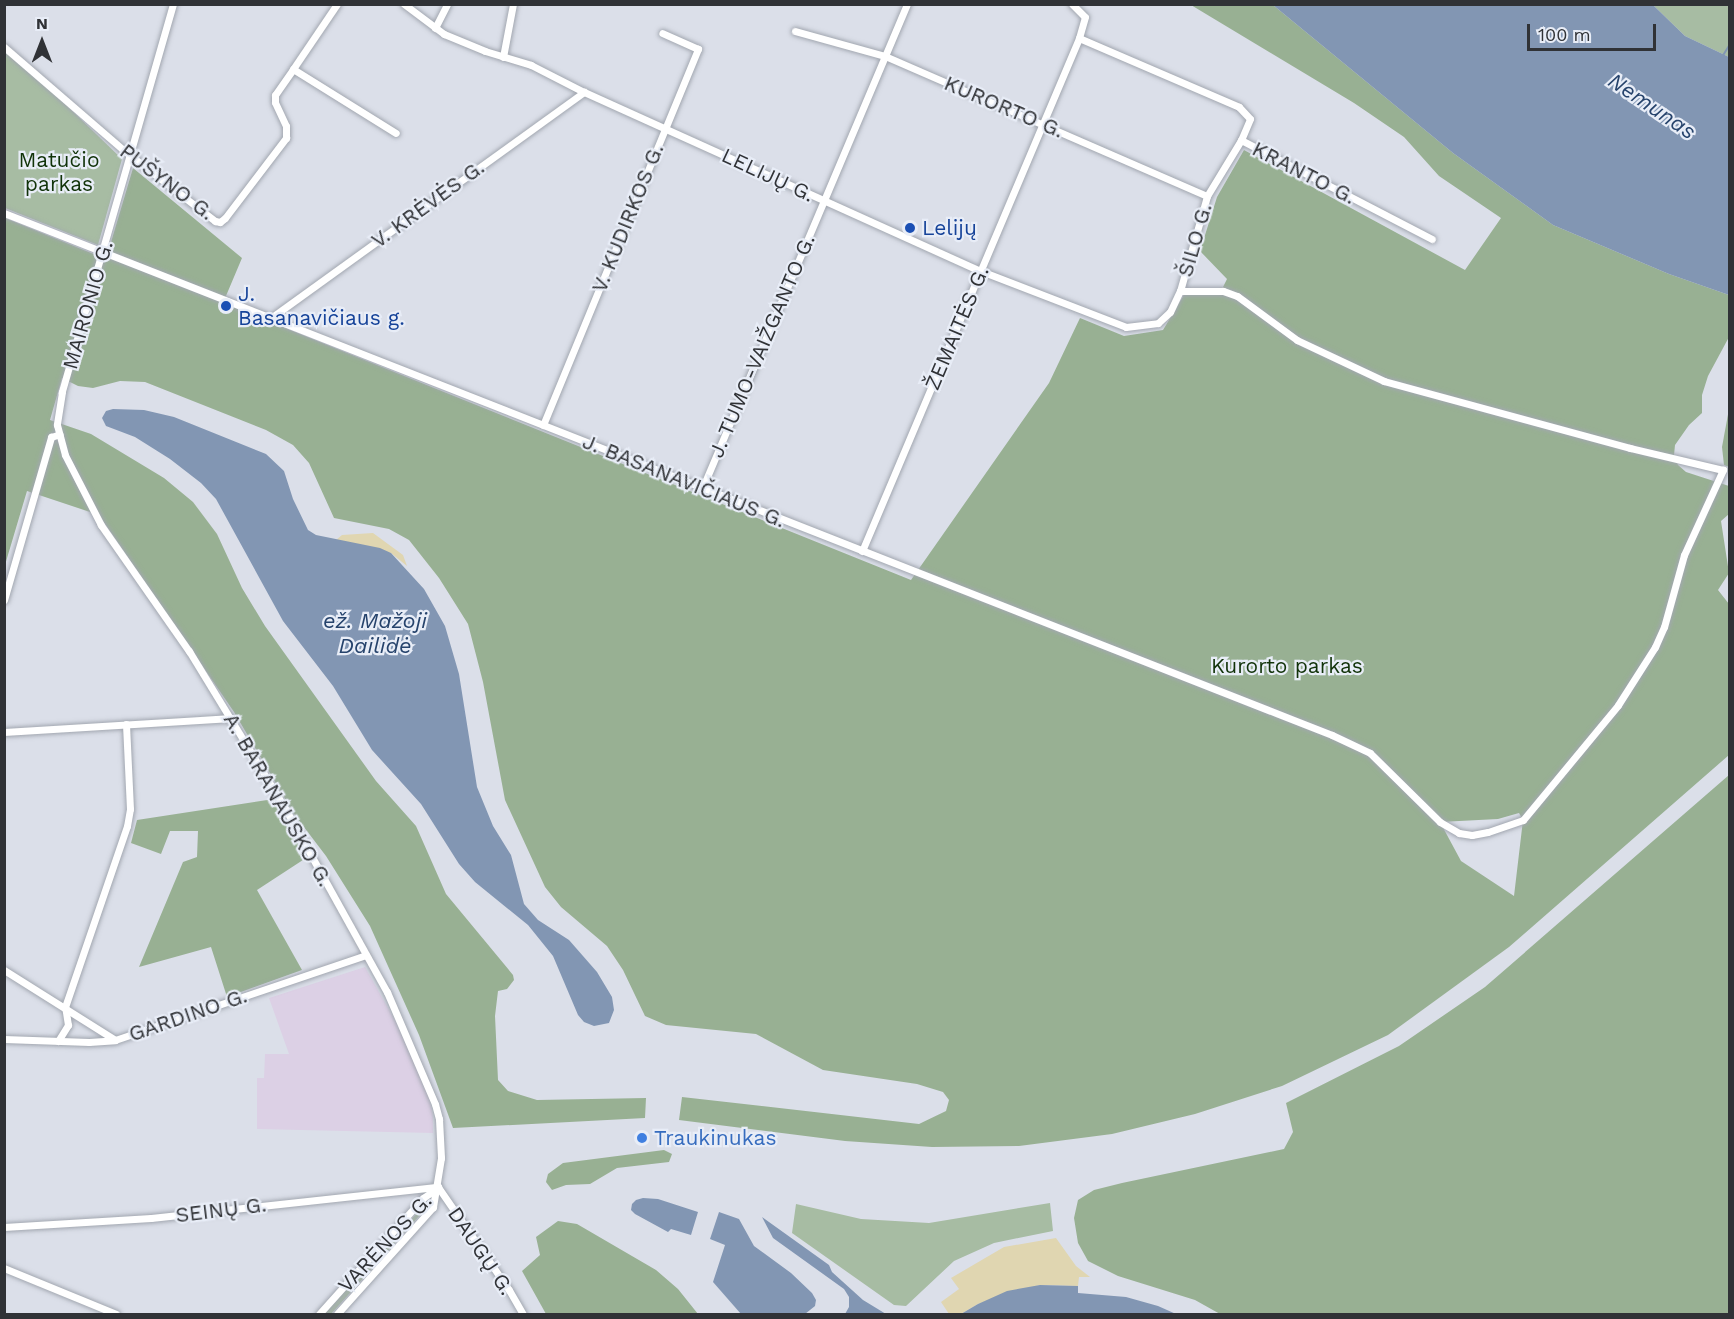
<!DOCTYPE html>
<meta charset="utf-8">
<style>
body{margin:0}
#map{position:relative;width:1734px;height:1319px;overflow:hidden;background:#dbdfe9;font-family:"Work Sans",sans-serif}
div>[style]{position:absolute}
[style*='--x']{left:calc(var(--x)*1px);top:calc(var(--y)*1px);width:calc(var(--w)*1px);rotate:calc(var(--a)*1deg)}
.industrial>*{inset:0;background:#dcd0e5}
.green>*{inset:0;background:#a7bca3}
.forest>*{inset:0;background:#98b093}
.sand>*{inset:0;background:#e0d6b1}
.water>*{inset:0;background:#8296b3}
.stream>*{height:2px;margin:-1px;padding:0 1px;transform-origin:1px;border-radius:1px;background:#8296b3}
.roads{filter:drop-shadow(0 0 2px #a2a7b0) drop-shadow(0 0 2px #a2a7b0)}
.street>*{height:7px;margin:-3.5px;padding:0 3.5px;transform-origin:3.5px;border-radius:3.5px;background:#fff}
.dots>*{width:16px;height:16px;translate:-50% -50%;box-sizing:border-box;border:3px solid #e8edf7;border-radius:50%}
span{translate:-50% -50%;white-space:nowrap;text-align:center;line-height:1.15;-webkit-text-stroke:4.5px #e8edf7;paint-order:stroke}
.street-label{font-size:21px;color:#303236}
.park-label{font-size:21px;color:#113309}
.transit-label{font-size:21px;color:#164399}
.left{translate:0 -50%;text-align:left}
.shop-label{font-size:21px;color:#366cbe}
.water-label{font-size:22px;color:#26436c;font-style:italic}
.frame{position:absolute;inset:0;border:6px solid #303236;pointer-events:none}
.north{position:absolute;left:12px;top:12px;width:60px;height:60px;-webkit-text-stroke:4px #e8edf7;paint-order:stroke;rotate:0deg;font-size:16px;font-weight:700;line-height:24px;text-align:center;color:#303236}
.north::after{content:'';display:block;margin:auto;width:21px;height:27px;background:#303236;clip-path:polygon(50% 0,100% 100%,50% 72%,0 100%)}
.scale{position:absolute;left:1527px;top:24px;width:129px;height:27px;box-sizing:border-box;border:3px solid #303236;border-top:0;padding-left:8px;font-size:18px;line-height:21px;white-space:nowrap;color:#303236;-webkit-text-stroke:4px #e8edf7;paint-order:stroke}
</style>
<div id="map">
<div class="industrial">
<div style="clip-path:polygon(365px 967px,396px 1022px,429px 1098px,433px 1116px,433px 1133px,257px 1129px,257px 1078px,264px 1078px,265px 1054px,289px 1054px,269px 998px)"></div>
</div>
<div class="green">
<div style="clip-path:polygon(1653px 5px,1729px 5px,1729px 57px,1685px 36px)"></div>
<div style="clip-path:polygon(4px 45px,122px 159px,98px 245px,5px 208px)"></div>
<div style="clip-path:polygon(429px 1200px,429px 1205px,331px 1314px,324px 1314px)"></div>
<div style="clip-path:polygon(1050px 1203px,1053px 1231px,994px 1243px,954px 1261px,906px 1306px,894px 1305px,792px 1233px,796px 1204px,861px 1219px,929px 1223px)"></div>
</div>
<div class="forest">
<div style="clip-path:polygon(evenodd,1191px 5px,1273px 5px,1453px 153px,1553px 225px,1669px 274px,1729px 295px,1729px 337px,1708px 376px,1702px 395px,1702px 413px,1689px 425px,1675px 445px,1674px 455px,1678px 465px,1686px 472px,1729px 486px,1729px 514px,1721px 521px,1729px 573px,1718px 590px,1729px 604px,1729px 755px,1509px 947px,1388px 1035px,1282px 1086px,1195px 1114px,1112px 1134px,1019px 1146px,932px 1147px,845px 1141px,679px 1120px,682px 1097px,919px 1124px,946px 1111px,949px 1100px,943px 1092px,917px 1084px,823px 1070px,756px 1034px,666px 1025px,645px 1016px,623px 970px,607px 946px,561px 907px,545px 887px,505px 800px,483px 682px,468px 624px,439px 578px,409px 540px,389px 529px,334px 518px,309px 463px,293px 445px,266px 430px,145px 382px,120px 381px,93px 388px,78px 386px,62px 378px,50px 420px,91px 434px,164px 478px,193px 502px,217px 534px,242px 588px,265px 626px,376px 781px,416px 826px,446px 894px,513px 975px,514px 980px,507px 989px,498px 991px,495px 1016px,498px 1080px,508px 1091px,537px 1100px,646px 1098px,645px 1118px,453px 1128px,419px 1035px,370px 926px,326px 856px,294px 814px,234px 712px,99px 515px,27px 491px,5px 565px,5px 218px,106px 259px,133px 168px,242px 258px,223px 303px,911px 580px,1049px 383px,1080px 318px,1124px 336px,1163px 330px,1184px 295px,1221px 291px,1227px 279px,1200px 251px,1217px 197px,1244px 150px,1465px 270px,1501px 218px,1439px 176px,1404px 137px,1354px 103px,1191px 5px,1519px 813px,1523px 820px,1514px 896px,1461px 861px,1440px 822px,1498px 819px,1519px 813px)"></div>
<div style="clip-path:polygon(1729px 409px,1730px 467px,1729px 467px,1724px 465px,1722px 447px)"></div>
<div style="clip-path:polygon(1729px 775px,1729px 1314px,1220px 1314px,1195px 1300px,1118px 1276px,1088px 1261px,1078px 1243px,1074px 1218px,1078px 1200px,1094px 1190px,1122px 1183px,1284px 1149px,1293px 1132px,1286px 1103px,1399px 1046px,1485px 987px)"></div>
<div style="clip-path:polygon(274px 799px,306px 858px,257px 890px,302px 970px,227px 997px,211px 947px,139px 967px,183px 862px,197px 857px,198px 831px,170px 831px,161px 854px,131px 843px,137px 820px)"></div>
<div style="clip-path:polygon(664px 1150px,672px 1154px,669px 1162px,617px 1168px,590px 1184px,566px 1185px,552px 1190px,546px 1182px,548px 1174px,563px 1163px)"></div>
<div style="clip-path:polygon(558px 1221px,577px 1224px,656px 1270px,678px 1289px,698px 1314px,546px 1314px,522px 1271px,540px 1255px,536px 1237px)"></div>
</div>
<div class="sand">
<div style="clip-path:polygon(373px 533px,403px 555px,407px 566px,391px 553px,336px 540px,342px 535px)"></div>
<div style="clip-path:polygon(1056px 1238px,1076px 1266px,1090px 1277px,1079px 1277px,1078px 1286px,1040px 1285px,978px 1304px,961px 1314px,949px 1314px,941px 1302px,959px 1289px,951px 1278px,1004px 1247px)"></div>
</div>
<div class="water">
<div style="clip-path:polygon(1273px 5px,1653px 5px,1685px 36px,1729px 57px,1729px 295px,1669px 274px,1553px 225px,1453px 153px)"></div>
<div style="clip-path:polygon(113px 409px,144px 410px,174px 417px,266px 454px,284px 471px,293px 499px,308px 530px,316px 535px,380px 548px,391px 553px,424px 589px,445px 626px,459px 674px,477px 787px,493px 826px,511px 855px,524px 904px,538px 920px,569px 940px,597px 972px,612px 997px,614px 1010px,609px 1023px,594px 1026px,584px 1022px,578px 1015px,553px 956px,528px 925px,475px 882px,459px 864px,421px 804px,372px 750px,333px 686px,283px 621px,216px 499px,201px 483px,170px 459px,135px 437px,106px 426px,102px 418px,106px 411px)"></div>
<div style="clip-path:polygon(643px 1198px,658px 1199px,698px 1212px,691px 1235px,671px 1229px,668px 1232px,635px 1214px,631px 1210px,632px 1204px,636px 1200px)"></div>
<div style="clip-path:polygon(719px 1212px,739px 1219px,754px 1246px,791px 1273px,812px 1293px,816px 1300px,815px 1306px,805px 1314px,741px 1314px,713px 1282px,725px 1245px,710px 1239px)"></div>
<div style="clip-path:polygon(762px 1217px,829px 1265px,832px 1272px,863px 1300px,886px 1314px,845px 1314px,849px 1307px,849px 1297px,844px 1289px,773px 1238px)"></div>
<div style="clip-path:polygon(1040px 1285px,1078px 1286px,1078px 1293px,1126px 1297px,1158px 1306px,1176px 1314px,961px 1314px,978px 1304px,1007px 1291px)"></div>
</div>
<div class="stream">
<div style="--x:1722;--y:57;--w:15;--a:-58"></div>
</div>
<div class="roads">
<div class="street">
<div style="--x:173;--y:4;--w:404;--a:106"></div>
<div style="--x:62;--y:392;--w:33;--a:99"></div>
<div style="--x:57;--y:425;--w:31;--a:75"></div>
<div style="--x:65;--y:455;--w:79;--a:62.8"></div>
<div style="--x:101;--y:525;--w:154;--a:55.1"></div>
<div style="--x:189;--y:651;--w:186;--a:58.6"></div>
<div style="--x:286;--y:810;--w:208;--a:61"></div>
<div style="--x:387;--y:992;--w:122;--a:66.8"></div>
<div style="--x:435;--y:1104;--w:16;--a:75"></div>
<div style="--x:439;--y:1119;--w:39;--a:87"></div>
<div style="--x:441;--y:1158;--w:50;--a:99.3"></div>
<div style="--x:433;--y:1207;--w:144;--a:131.9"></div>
<div style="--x:404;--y:4;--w:50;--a:36.9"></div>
<div style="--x:444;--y:34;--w:44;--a:22.5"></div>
<div style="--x:485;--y:51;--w:48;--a:16.9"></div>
<div style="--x:531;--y:65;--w:59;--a:27"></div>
<div style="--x:584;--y:92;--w:435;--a:24.3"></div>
<div style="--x:981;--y:271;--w:155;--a:21.1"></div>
<div style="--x:1126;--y:327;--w:32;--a:-7"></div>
<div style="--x:1158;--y:323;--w:16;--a:-43"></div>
<div style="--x:1170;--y:312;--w:23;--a:-65"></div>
<div style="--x:1180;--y:291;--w:99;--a:-74.1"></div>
<div style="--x:1207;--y:196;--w:66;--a:-58.7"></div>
<div style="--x:1072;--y:4;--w:18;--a:45"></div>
<div style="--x:1085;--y:17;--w:22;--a:106"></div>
<div style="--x:1079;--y:38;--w:174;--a:23.3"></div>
<div style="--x:1239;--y:107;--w:16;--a:47"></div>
<div style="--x:1250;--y:119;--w:23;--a:113"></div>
<div style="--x:1241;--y:140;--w:215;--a:27.4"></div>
<div style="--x:435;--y:28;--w:27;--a:-63"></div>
<div style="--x:795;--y:31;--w:93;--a:15.5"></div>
<div style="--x:885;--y:56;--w:351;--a:23.5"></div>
<div style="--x:4;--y:47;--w:156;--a:40.8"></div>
<div style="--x:122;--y:149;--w:118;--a:37.7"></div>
<div style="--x:215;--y:221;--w:5;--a:11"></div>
<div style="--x:220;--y:222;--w:6;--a:-39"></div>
<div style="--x:225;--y:218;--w:101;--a:-52.7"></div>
<div style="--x:286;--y:138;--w:12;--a:-90"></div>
<div style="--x:286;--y:126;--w:26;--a:-115"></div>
<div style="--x:275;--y:102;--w:7;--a:-90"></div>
<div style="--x:275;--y:95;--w:32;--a:-55"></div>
<div style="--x:293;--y:69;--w:121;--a:31.9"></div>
<div style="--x:503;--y:57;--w:54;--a:-79.3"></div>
<div style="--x:293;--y:69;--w:78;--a:-55.9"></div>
<div style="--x:4;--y:213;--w:1427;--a:21.46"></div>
<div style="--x:1332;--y:735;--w:42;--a:25.3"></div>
<div style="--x:1370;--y:753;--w:98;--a:44.6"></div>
<div style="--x:1440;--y:822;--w:22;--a:30"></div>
<div style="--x:1459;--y:833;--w:13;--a:9"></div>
<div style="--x:1472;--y:835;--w:16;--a:-11"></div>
<div style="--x:1488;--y:832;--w:37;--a:-19"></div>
<div style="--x:1523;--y:820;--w:149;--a:-50.4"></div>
<div style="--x:1618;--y:705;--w:69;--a:-57.5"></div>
<div style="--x:1655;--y:647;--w:22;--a:-66"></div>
<div style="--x:1664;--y:627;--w:75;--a:-74.5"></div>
<div style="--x:1684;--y:555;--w:94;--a:-65.4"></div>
<div style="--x:1723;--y:470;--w:96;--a:-166.7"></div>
<div style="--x:1630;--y:448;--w:255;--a:-164.8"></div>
<div style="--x:1384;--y:381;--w:96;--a:-154.8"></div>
<div style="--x:1297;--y:340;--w:74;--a:-143.7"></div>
<div style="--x:1237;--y:296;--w:15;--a:-160"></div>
<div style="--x:1223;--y:291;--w:43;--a:180"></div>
<div style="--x:272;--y:317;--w:385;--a:-35.8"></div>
<div style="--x:543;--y:425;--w:407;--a:-67.6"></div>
<div style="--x:698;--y:49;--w:39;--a:-156"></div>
<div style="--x:702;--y:489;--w:527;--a:-67.09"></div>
<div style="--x:862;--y:551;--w:557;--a:-67.07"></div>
<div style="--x:4;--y:600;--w:170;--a:-73.9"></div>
<div style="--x:51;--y:437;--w:9;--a:-18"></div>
<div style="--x:4;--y:732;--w:228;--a:-3.5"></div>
<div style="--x:4;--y:970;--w:131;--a:32.2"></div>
<div style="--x:4;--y:1039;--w:85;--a:2"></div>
<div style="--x:89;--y:1042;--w:26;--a:-4"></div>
<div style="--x:115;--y:1040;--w:265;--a:-18.7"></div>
<div style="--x:58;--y:1041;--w:19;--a:-58"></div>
<div style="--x:68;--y:1025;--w:18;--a:-99"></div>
<div style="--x:65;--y:1007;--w:191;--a:-71.1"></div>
<div style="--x:127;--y:826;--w:17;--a:-80"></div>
<div style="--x:130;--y:809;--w:85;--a:-92.7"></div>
<div style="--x:438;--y:1187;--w:125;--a:55.4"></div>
<div style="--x:509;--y:1290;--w:28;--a:60"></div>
<div style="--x:4;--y:1227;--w:147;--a:-3.5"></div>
<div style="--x:151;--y:1218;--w:289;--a:-6.2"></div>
<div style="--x:4;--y:1268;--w:121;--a:22.3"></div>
<div style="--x:319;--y:1314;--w:156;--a:-48.1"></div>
<div style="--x:423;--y:1198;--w:16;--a:-35"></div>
</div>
</div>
<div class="dots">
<div style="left:910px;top:228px;background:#1a4fb4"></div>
<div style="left:226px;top:306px;background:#1a4fb4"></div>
<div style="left:642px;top:1138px;background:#3f7fe0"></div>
</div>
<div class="street-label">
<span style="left:1004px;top:107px;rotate:23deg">KURORTO G.</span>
<span style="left:1304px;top:173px;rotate:27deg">KRANTO G.</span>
<span style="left:768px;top:175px;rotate:25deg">LELIJŲ G.</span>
<span style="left:167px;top:182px;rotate:37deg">PUŠYNO G.</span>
<span style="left:428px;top:204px;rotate:-36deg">V. KRĖVĖS G.</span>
<span style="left:628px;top:218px;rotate:-68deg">V. KUDIRKOS G.</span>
<span style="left:1195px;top:240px;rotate:-74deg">ŠILO G.</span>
<span style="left:88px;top:305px;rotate:-74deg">MAIRONIO G.</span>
<span style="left:957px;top:328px;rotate:-67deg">ŽEMAITĖS G.</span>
<span style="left:762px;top:346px;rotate:-67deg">J. TUMO-VAIŽGANTO G.</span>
<span style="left:684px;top:481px;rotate:22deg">J. BASANAVIČIAUS G.</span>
<span style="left:278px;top:800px;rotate:60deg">A. BARANAUSKO G.</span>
<span style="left:188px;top:1015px;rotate:-19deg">GARDINO G.</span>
<span style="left:221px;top:1210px;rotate:-7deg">SEINŲ G.</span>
<span style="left:385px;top:1243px;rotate:-47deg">VARĖNOS G.</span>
<span style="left:481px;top:1251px;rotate:56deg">DAUGŲ G.</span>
</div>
<div class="park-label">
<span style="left:59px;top:172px">Matučio<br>parkas</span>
<span style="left:1287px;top:666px">Kurorto parkas</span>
</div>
<div class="transit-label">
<span class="left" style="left:922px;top:228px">Lelijų</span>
<span class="left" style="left:238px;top:306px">J.<br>Basanavičiaus g.</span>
</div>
<div class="shop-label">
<span class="left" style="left:654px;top:1138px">Traukinukas</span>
</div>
<div class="water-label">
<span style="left:1652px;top:106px;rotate:34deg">Nemunas</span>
<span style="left:375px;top:633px">ež. Mažoji<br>Dailidė</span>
</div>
<div class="frame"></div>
<div class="north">N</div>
<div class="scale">100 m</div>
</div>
